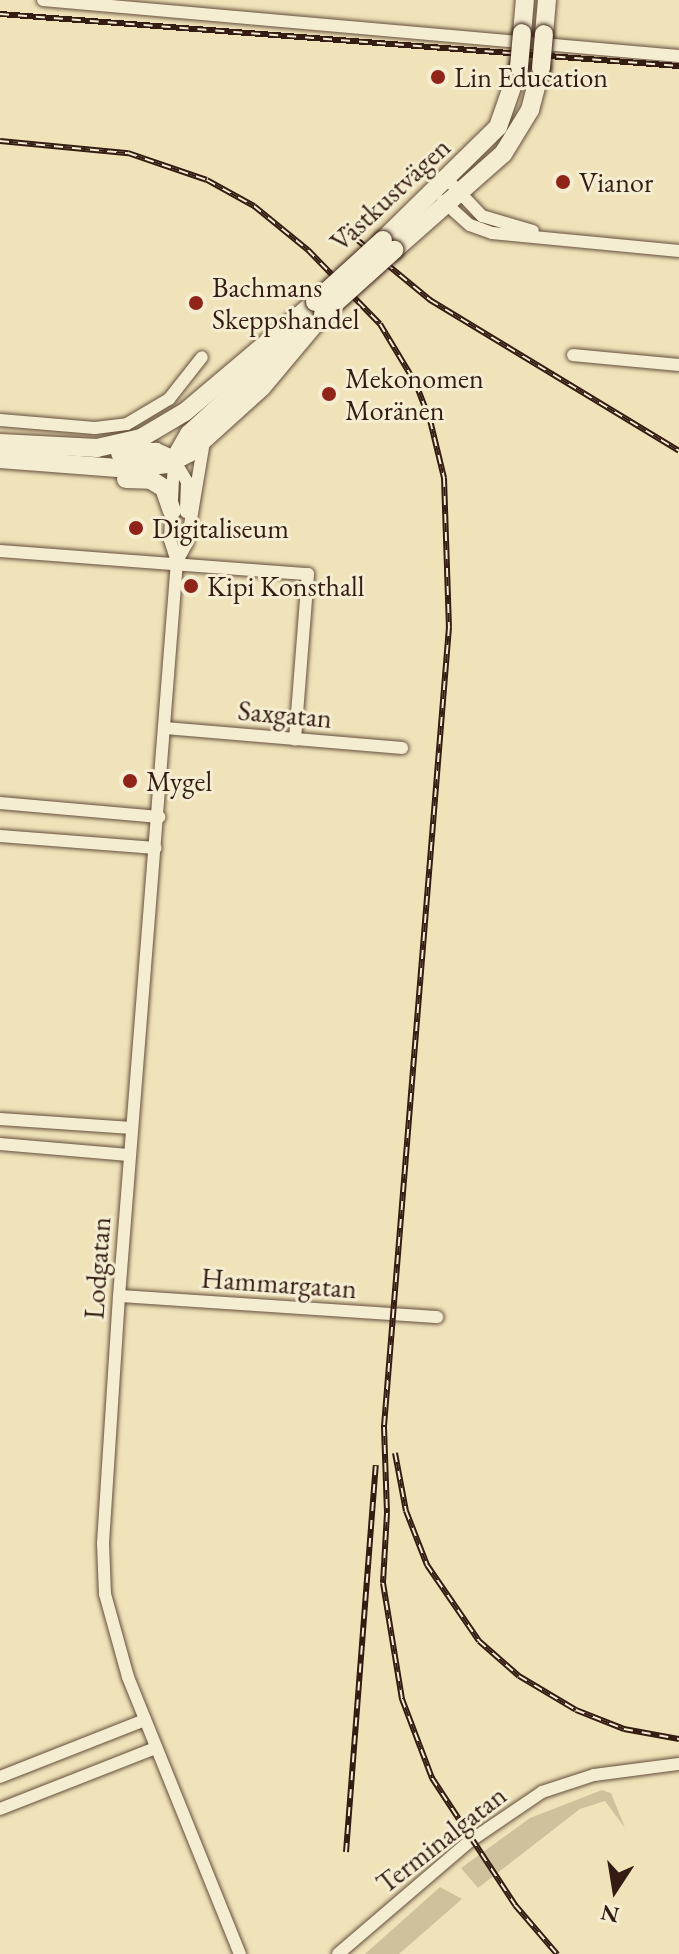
<!DOCTYPE html>
<meta charset="utf-8">
<style>
body{margin:0}
#map{position:relative;width:679px;height:1954px;overflow:hidden;background:#f0e3b9;font-family:"EB Garamond",serif}
div>[style]{position:absolute}
[style*='--x']{left:calc(var(--x)*1px);top:calc(var(--y)*1px);width:calc(var(--w)*1px);rotate:calc(var(--a)*1deg)}
.green>*{inset:0;background:#d0c19d}
.roads{filter:drop-shadow(0 0 2px #634e3c) drop-shadow(0 0 2px #634e3c)}
.minor>*{height:12px;margin:-6px;padding:0 6px;transform-origin:6px;border-radius:6px;background:#f5edd2}
.secondary>*{height:18px;margin:-9px;padding:0 9px;transform-origin:9px;border-radius:9px;background:#f5edd2}
.rail>*{height:6px;margin-top:-3px;transform-origin:0;background:repeating-linear-gradient(90deg,#f5edd2 0 9px,#341c13 0 18px);box-sizing:border-box;border-block:2px solid #341c13}
.bridges{filter:drop-shadow(0 0 2px #341c13) drop-shadow(0 0 2px #341c13)}
.secondary-bridge>*{height:18px;margin:-9px;padding:0 9px;transform-origin:9px;border-radius:9px;background:#f5edd2}
.dots>*{width:22px;height:22px;translate:-50% -50%;box-sizing:border-box;border:4px solid #f5edd2;border-radius:50%}
span{translate:-50% -50%;white-space:nowrap;text-align:center;line-height:1.15;-webkit-text-stroke:6px #f5edd2;paint-order:stroke}
.poi-label{font-size:28px;color:#341c13}
.left{translate:0 -50%;text-align:left}
.street-label{font-size:28px;color:#341c13}
.north{position:absolute;left:575px;top:1850px;width:80px;height:80px;-webkit-text-stroke:6px #f5edd2;paint-order:stroke;rotate:192deg;font-size:22px;font-weight:700;line-height:32px;text-align:center;color:#341c13}
.north::after{content:'';display:block;margin:auto;width:28px;height:36px;background:#341c13;clip-path:polygon(50% 0,100% 100%,50% 72%,0 100%)}
</style>
<div id="map">
<div class="green">
<div style="clip-path:polygon(602px 1790px,611px 1793px,625px 1828px,605px 1801px,580px 1809px,478px 1888px,461px 1868px,530px 1818px)"></div>
<div style="clip-path:polygon(440px 1887px,462px 1899px,399px 1954px,365px 1954px)"></div>
</div>
<div class="roads">
<div class="minor">
<div style="--x:43;--y:0;--w:638;--a:5.03"></div>
<div style="--x:448;--y:180;--w:50;--a:46.6"></div>
<div style="--x:482;--y:216;--w:53;--a:16.4"></div>
<div style="--x:443;--y:201;--w:36;--a:42"></div>
<div style="--x:470;--y:225;--w:23;--a:20"></div>
<div style="--x:492;--y:233;--w:188;--a:5.5"></div>
<div style="--x:573;--y:355;--w:106;--a:5.4"></div>
<div style="--x:0;--y:420;--w:95;--a:4.8"></div>
<div style="--x:95;--y:428;--w:32;--a:-7"></div>
<div style="--x:127;--y:424;--w:49;--a:-30.8"></div>
<div style="--x:169;--y:399;--w:53;--a:-51.8"></div>
<div style="--x:174;--y:460;--w:80;--a:92.9"></div>
<div style="--x:170;--y:540;--w:22;--a:72"></div>
<div style="--x:177;--y:561;--w:737;--a:94.51"></div>
<div style="--x:119;--y:1296;--w:248;--a:93.7"></div>
<div style="--x:103;--y:1543;--w:51;--a:87.8"></div>
<div style="--x:105;--y:1594;--w:86;--a:74.5"></div>
<div style="--x:128;--y:1677;--w:299;--a:68"></div>
<div style="--x:174;--y:460;--w:26;--a:59"></div>
<div style="--x:187;--y:482;--w:30;--a:92"></div>
<div style="--x:0;--y:551;--w:309;--a:4.3"></div>
<div style="--x:308;--y:574;--w:166;--a:94.5"></div>
<div style="--x:177;--y:561;--w:21;--a:-61"></div>
<div style="--x:187;--y:543;--w:103;--a:-80.5"></div>
<div style="--x:165;--y:728;--w:238;--a:4.8"></div>
<div style="--x:0;--y:803;--w:160;--a:5"></div>
<div style="--x:0;--y:836;--w:156;--a:4.4"></div>
<div style="--x:0;--y:1119;--w:132;--a:3.9"></div>
<div style="--x:0;--y:1144;--w:129;--a:4.9"></div>
<div style="--x:119;--y:1296;--w:319;--a:3.8"></div>
<div style="--x:0;--y:1777;--w:156;--a:-21.5"></div>
<div style="--x:0;--y:1809;--w:168;--a:-21.4"></div>
<div style="--x:338;--y:1954;--w:174;--a:-40.6"></div>
<div style="--x:470;--y:1841;--w:87;--a:-34.2"></div>
<div style="--x:542;--y:1792;--w:55;--a:-18.1"></div>
<div style="--x:594;--y:1775;--w:86;--a:-7.4"></div>
</div>
<div class="secondary">
<div style="--x:522;--y:33;--w:33;--a:-85"></div>
<div style="--x:544;--y:34;--w:34;--a:-85"></div>
<div style="--x:383;--y:240;--w:161;--a:-44.5"></div>
<div style="--x:498;--y:127;--w:64;--a:-70.7"></div>
<div style="--x:394;--y:250;--w:145;--a:-41.4"></div>
<div style="--x:503;--y:154;--w:52;--a:-58.5"></div>
<div style="--x:530;--y:110;--w:43;--a:-75.3"></div>
<div style="--x:0;--y:443;--w:97;--a:3"></div>
<div style="--x:97;--y:448;--w:45;--a:-12.8"></div>
<div style="--x:141;--y:438;--w:51;--a:-30.6"></div>
<div style="--x:185;--y:412;--w:170;--a:-40.2"></div>
<div style="--x:120;--y:453;--w:36;--a:-2"></div>
<div style="--x:156;--y:452;--w:20;--a:24"></div>
<div style="--x:0;--y:459;--w:131;--a:4.4"></div>
<div style="--x:131;--y:469;--w:37;--a:-8"></div>
<div style="--x:168;--y:464;--w:24;--a:-28"></div>
<div style="--x:189;--y:453;--w:98;--a:-42.1"></div>
<div style="--x:262;--y:387;--w:95;--a:-50.1"></div>
<div style="--x:174;--y:460;--w:30;--a:-60"></div>
<div style="--x:189;--y:434;--w:92;--a:-42.4"></div>
<div style="--x:257;--y:372;--w:57;--a:-52.1"></div>
<div style="--x:126;--y:479;--w:25;--a:2"></div>
<div style="--x:151;--y:480;--w:15;--a:32"></div>
<div style="--x:164;--y:488;--w:24;--a:71"></div>
</div>
</div>
<div class="rail">
<div style="--x:0;--y:14;--w:681;--a:4.38"></div>
<div style="--x:0;--y:141;--w:129;--a:5.4"></div>
<div style="--x:128;--y:153;--w:83;--a:18.9"></div>
<div style="--x:207;--y:180;--w:54;--a:29"></div>
<div style="--x:254;--y:206;--w:70;--a:39.2"></div>
<div style="--x:308;--y:250;--w:103;--a:45.8"></div>
<div style="--x:380;--y:324;--w:70;--a:59"></div>
<div style="--x:416;--y:384;--w:39;--a:69"></div>
<div style="--x:430;--y:420;--w:60;--a:76.4"></div>
<div style="--x:444;--y:478;--w:149;--a:88.1"></div>
<div style="--x:449;--y:627;--w:803;--a:94.65"></div>
<div style="--x:384;--y:1427;--w:86;--a:88"></div>
<div style="--x:387;--y:1513;--w:70;--a:93.3"></div>
<div style="--x:383;--y:1583;--w:118;--a:80.7"></div>
<div style="--x:402;--y:1699;--w:85;--a:69.2"></div>
<div style="--x:432;--y:1778;--w:152;--a:56.8"></div>
<div style="--x:515;--y:1905;--w:65;--a:49.4"></div>
<div style="--x:344;--y:229;--w:112;--a:39.5"></div>
<div style="--x:430;--y:300;--w:291;--a:31.2"></div>
<div style="--x:395;--y:1453;--w:59;--a:79.3"></div>
<div style="--x:406;--y:1511;--w:58;--a:68.7"></div>
<div style="--x:427;--y:1565;--w:92;--a:55.6"></div>
<div style="--x:479;--y:1641;--w:53;--a:41.2"></div>
<div style="--x:519;--y:1676;--w:66;--a:30.8"></div>
<div style="--x:576;--y:1710;--w:52;--a:21.6"></div>
<div style="--x:624;--y:1729;--w:56;--a:10.3"></div>
<div style="--x:346;--y:1852;--w:388;--a:-85.6"></div>
</div>
<div class="bridges">
<div class="secondary-bridge">
<div style="--x:519;--y:67;--w:34;--a:-85"></div>
<div style="--x:541;--y:68;--w:34;--a:-85"></div>
<div style="--x:315;--y:302;--w:92;--a:-42.4"></div>
<div style="--x:323;--y:314;--w:96;--a:-42"></div>
</div>
</div>
<div class="dots">
<div style="left:438px;top:77px;background:#8f2418"></div>
<div style="left:563px;top:182px;background:#8f2418"></div>
<div style="left:196px;top:303px;background:#8f2418"></div>
<div style="left:329px;top:394px;background:#8f2418"></div>
<div style="left:136px;top:528px;background:#8f2418"></div>
<div style="left:191px;top:586px;background:#8f2418"></div>
<div style="left:130px;top:781px;background:#8f2418"></div>
</div>
<div class="poi-label">
<span class="left" style="left:454px;top:77px">Lin Education</span>
<span class="left" style="left:579px;top:182px">Vianor</span>
<span class="left" style="left:212px;top:303px">Bachmans<br>Skeppshandel</span>
<span class="left" style="left:345px;top:394px">Mekonomen<br>Moränen</span>
<span class="left" style="left:152px;top:528px">Digitaliseum</span>
<span class="left" style="left:207px;top:586px">Kipi Konsthall</span>
<span class="left" style="left:146px;top:781px">Mygel</span>
</div>
<div class="street-label">
<span style="left:390px;top:194px;rotate:-43deg">Västkustvägen</span>
<span style="left:285px;top:714px;rotate:5deg">Saxgatan</span>
<span style="left:97px;top:1268px;rotate:-86deg">Lodgatan</span>
<span style="left:279px;top:1283px;rotate:4deg">Hammargatan</span>
<span style="left:441px;top:1839px;rotate:-38deg">Terminalgatan</span>
</div>
<div class="north">N</div>
</div>
